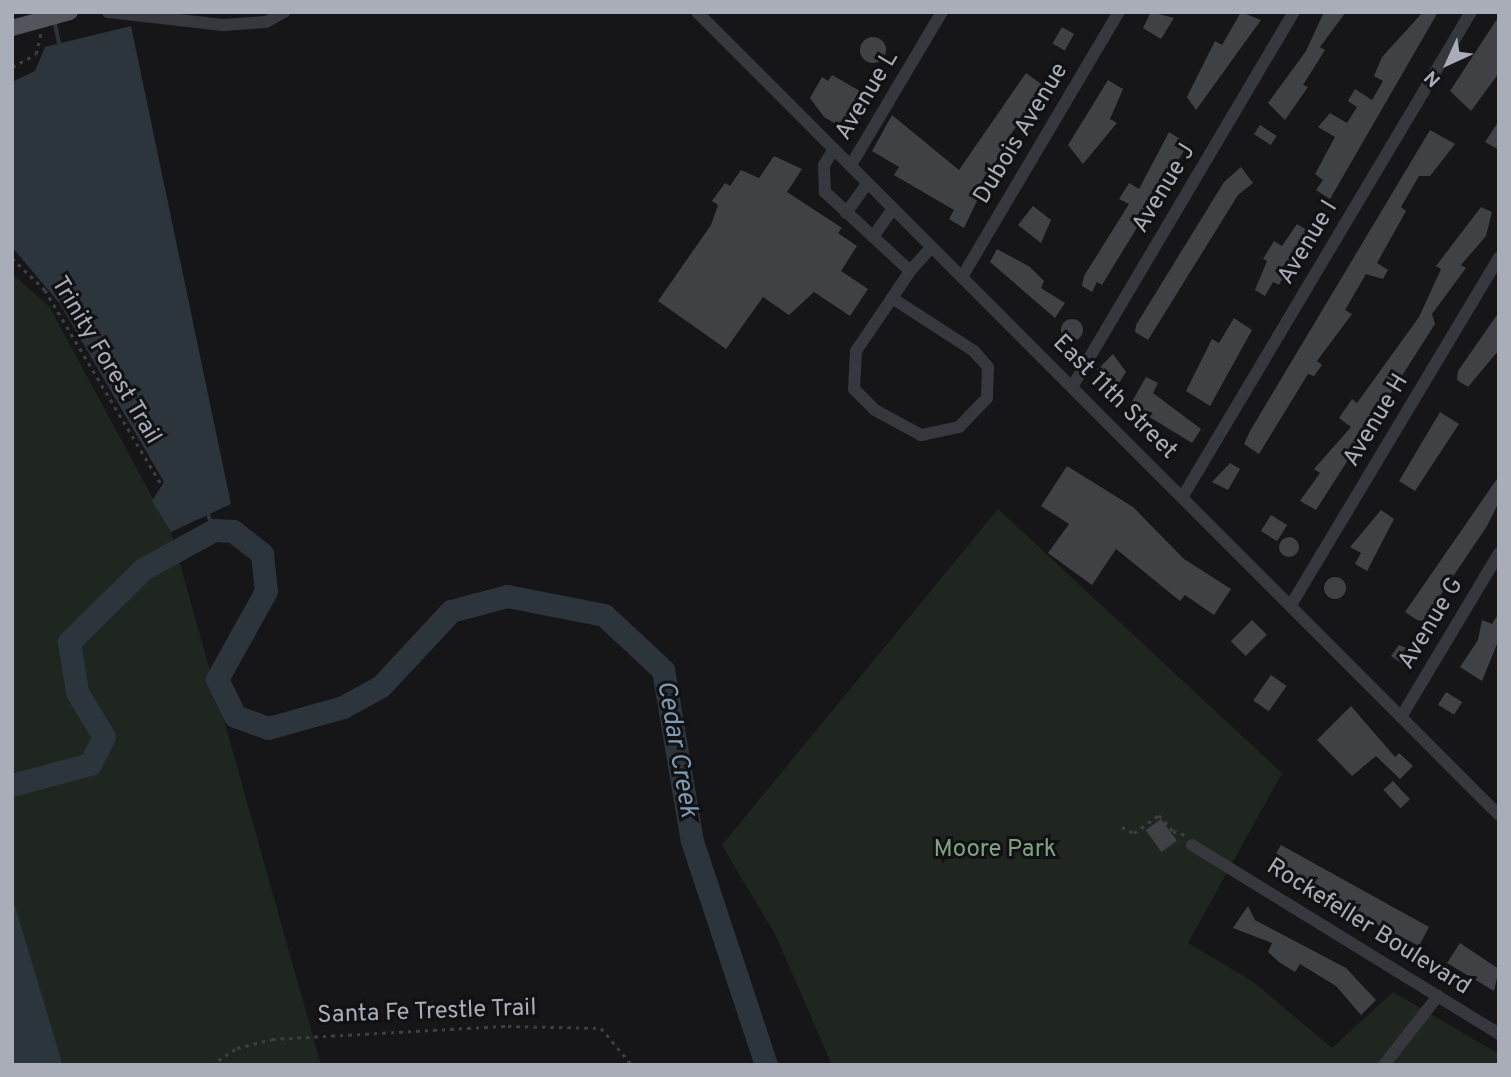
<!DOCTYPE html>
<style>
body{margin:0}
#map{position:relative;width:1511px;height:1077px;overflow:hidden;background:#161618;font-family:Overpass,sans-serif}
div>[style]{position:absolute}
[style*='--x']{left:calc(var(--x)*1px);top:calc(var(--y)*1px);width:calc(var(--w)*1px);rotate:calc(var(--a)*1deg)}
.green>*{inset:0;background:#1e261f}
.water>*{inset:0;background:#2c353c}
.stream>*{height:3.5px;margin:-1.75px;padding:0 1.75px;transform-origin:1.75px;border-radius:1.75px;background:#2c353c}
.river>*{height:23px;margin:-11.5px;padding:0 11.5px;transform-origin:11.5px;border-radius:11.5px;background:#2c353c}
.building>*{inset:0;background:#404145;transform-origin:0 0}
.round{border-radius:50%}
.path>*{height:2.5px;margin-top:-1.25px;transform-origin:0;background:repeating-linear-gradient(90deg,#3d3f44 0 3.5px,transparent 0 8.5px)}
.minor>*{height:12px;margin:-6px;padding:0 6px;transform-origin:6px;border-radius:6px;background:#37383d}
.major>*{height:16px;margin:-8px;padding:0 8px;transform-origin:8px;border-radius:8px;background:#53555c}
span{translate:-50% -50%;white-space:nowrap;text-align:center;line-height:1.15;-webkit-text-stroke:6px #111113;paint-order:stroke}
.street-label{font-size:24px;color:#a8adb8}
.park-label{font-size:24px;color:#7fa381}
.water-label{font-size:26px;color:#7f9bb3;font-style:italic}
.frame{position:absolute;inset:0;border:14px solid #a8adb8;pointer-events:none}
.north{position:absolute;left:1413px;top:28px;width:70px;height:70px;-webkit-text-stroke:5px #111113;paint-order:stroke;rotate:225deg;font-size:19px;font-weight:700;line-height:28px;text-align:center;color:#a8adb8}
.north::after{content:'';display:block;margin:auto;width:24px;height:32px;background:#a8adb8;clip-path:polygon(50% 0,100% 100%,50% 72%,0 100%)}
</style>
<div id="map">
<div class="green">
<div style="clip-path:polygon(12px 274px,49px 306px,171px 532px,321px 1065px,46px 1065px,12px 951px)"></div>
<div style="clip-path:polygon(998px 509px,1282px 773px,1188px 943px,1252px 981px,1332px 1048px,1393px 992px,1499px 1054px,1499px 1065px,832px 1065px,776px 936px,722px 845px)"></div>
</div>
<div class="water">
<div style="clip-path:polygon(131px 26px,231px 504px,171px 532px,152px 501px,164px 482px,60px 304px,12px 247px,12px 82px,35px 71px,45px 47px)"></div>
<div style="clip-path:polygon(12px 896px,60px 1056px,62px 1065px,12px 1065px)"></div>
</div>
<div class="stream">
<div style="--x:55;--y:22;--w:24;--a:78"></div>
<div style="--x:208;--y:513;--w:18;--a:71"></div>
</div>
<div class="river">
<div style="--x:12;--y:785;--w:81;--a:-15.1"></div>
<div style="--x:90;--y:764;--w:30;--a:-63"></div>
<div style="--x:104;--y:737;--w:52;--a:-121"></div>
<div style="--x:77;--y:692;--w:51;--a:-99.1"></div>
<div style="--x:69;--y:642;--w:104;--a:-44.6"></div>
<div style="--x:143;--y:569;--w:81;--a:-28.8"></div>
<div style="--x:214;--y:530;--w:19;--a:3"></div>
<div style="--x:233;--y:531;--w:37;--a:38"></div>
<div style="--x:262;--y:554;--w:37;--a:84"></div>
<div style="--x:266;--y:591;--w:101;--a:119.1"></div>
<div style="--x:217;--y:679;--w:41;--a:64.1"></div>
<div style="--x:235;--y:716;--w:35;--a:20"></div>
<div style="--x:268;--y:728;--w:78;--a:-15.6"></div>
<div style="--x:343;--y:707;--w:43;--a:-28.9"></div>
<div style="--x:381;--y:686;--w:103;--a:-47"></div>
<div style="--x:451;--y:611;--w:58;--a:-15"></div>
<div style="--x:507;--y:596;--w:99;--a:11.1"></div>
<div style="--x:604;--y:615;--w:81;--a:43"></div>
<div style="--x:663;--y:670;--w:173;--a:80.4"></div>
<div style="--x:692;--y:841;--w:236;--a:71.7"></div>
</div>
<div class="building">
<div style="clip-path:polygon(1151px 12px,1174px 18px,1161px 39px,1143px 28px)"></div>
<div style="clip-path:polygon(1241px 12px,1261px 20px,1196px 110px,1187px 97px,1215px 41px,1222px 45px)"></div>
<div style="clip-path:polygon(1324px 12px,1346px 12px,1320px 47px,1325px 50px,1303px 85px,1308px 87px,1285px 120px,1268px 103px,1306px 51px)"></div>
<div style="clip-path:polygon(1423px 12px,1438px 12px,1330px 199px,1316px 190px,1323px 180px,1315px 174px,1335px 137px,1318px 127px,1330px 113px,1347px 123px,1357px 107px,1348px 101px,1355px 89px,1372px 100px,1383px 81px,1374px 76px,1382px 57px)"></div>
<div style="clip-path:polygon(1499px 16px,1499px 73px,1471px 111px,1450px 91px)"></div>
<div style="left:1062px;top:27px;width:14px;height:19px;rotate:30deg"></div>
<div class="round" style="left:860px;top:37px;width:26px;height:26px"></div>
<div style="clip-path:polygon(1026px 73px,1045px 87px,1005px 142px,964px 228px,949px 219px,954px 210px,894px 175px,899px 167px,872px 151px,892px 115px,959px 170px)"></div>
<div style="clip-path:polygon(832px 75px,872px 98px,852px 133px,824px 117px,810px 98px,822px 77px,828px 81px)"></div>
<div style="clip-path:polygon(1108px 80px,1123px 89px,1110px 119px,1117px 123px,1083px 164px,1068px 145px)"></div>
<div style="clip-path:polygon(1499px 121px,1499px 150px,1485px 142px)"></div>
<div style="left:1260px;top:125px;width:20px;height:11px;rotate:33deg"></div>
<div style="clip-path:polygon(1430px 130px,1455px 144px,1430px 176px,1419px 176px,1401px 207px,1406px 211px,1377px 263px,1388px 270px,1383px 279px,1366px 274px,1345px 310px,1352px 314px,1317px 361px,1322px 365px,1314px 376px,1308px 374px,1259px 454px,1244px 444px,1250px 431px)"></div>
<div style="clip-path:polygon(1169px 132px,1188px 144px,1102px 285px,1097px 282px,1092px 292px,1082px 286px,1084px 276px,1129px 204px,1119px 199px,1129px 183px,1139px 189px)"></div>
<div style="clip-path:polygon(774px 156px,802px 169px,787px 192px,842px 228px,838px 233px,857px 246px,841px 271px,868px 289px,850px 316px,814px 292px,789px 315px,763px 297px,726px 349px,658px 301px,711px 225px,718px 205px,712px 201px,725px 183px,730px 186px,741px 170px,759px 178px)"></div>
<div style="clip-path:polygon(1241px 167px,1253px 183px,1238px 195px,1148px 340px,1135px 332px,1136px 325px,1224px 182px)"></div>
<div style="clip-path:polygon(1033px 206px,1051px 220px,1041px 243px,1018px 225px)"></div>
<div style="clip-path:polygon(1481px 207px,1492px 212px,1486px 236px,1461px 265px,1466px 268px,1432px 314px,1435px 324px,1316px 510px,1300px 501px,1320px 473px,1314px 469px,1351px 427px,1339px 418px,1352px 399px,1357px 403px,1419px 317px,1441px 269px,1436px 266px)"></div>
<div style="clip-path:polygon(1297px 224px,1308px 231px,1279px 285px,1273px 282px,1265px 296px,1255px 290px,1267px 261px,1263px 259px,1274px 241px,1282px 246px)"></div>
<div style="clip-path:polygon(997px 249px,1030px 267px,1044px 281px,1041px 288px,1065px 303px,1055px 318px,990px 262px)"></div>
<div style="clip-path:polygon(1499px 312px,1499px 350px,1468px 387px,1457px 380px,1458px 371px)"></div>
<div style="clip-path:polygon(1234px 318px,1252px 330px,1210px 406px,1186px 391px,1212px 339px,1219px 343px)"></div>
<div class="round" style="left:1061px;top:319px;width:22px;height:22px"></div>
<div style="clip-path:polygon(1113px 354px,1126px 372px,1119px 383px,1097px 370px)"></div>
<div style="clip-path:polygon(1146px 377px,1158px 383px,1153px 393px,1201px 429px,1192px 443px,1130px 405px)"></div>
<div style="clip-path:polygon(1440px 412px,1459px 424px,1415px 491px,1399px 481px)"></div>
<div style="clip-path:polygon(1230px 463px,1240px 469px,1228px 490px,1212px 482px)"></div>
<div style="clip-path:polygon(1067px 466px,1133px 507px,1184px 559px,1231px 589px,1214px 615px,1185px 595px,1180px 601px,1116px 549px,1092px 585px,1048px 553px,1069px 524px,1041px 506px)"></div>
<div style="clip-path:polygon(1499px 476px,1499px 502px,1487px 526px,1423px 621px,1417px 620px,1405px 612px)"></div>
<div style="clip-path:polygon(1381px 510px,1394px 519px,1367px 571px,1355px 564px,1361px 553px,1350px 547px)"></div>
<div style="left:1271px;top:515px;width:19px;height:19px;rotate:32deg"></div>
<div class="round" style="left:1279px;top:537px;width:20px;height:20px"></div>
<div class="round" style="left:1324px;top:577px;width:22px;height:22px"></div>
<div style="clip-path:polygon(1499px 613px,1499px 639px,1482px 681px,1460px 667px,1478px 640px,1482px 620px,1492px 624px)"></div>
<div style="left:1252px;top:620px;width:21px;height:30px;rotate:45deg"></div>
<div style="clip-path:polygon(1399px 645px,1418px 652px,1407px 667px,1391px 656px)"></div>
<div style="left:1271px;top:675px;width:19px;height:31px;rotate:35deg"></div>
<div style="left:1446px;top:692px;width:19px;height:15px;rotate:32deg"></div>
<div style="clip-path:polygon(1351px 706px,1395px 757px,1399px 753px,1413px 766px,1400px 779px,1376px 756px,1352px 776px,1317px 740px)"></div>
<div style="left:1393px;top:781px;width:25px;height:13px;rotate:47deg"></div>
<div style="left:1161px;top:819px;width:27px;height:19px;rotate:54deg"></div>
<div style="clip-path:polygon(1281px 845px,1429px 927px,1419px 946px,1355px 913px,1273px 858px)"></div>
<div style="clip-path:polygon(1248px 906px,1255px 920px,1346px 968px,1376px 1000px,1361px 1015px,1336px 986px,1300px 964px,1295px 972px,1279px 962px,1268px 952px,1272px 943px,1233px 928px)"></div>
<div style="clip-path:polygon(1460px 943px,1499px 969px,1494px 991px,1447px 963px)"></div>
</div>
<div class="path">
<div style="--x:12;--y:67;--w:27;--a:-28"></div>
<div style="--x:36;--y:54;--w:23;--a:-77"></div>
<div style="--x:12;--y:258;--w:46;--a:44.1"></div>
<div style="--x:45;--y:290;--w:230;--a:59.1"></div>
<div style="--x:1122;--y:827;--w:13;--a:27"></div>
<div style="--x:1134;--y:833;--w:31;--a:-36"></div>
<div style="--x:1159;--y:815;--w:21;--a:49"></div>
<div style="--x:1173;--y:831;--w:16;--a:18"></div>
<div style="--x:211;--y:1065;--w:31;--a:-33"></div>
<div style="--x:237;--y:1048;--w:36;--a:-14"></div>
<div style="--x:272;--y:1039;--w:236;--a:-3.2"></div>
<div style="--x:508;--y:1026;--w:93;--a:1.2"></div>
<div style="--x:601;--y:1028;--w:48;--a:50"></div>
</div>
<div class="minor">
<div style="--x:108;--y:12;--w:116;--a:6.4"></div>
<div style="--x:223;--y:25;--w:43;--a:-4"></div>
<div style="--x:266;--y:22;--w:21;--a:-29"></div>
<div style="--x:697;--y:12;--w:1135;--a:45.04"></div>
<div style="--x:834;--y:149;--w:19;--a:122"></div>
<div style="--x:824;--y:165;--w:27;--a:88"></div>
<div style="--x:825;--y:192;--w:116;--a:42.9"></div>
<div style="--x:910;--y:271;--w:31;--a:-48"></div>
<div style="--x:851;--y:165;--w:178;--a:-59.3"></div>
<div style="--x:846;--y:213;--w:37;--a:-54"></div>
<div style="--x:873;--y:237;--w:35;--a:-55"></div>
<div style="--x:962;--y:277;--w:308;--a:-59.4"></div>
<div style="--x:892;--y:298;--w:98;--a:32.9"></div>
<div style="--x:974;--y:351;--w:21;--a:49"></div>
<div style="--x:988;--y:367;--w:31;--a:92"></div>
<div style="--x:987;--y:398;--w:40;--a:134"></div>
<div style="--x:959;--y:427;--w:39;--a:168"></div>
<div style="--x:921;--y:435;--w:52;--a:-151.5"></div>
<div style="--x:875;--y:410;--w:30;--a:-135"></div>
<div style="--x:854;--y:389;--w:38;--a:-87"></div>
<div style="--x:856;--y:351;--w:64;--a:-55.8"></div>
<div style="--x:892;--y:298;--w:32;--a:-56"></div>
<div style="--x:1072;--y:387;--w:436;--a:-59.4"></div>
<div style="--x:1183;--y:496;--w:563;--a:-59.25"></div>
<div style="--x:1291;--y:605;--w:405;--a:-59.1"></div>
<div style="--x:1401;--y:717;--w:191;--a:-59.1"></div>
<div style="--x:1192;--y:845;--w:361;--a:31.6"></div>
<div style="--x:1384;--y:1065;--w:88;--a:-52"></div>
</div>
<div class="major">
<div style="--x:12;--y:28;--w:60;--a:-15.4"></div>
</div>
<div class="street-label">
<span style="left:868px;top:96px;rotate:-59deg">Avenue L</span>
<span style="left:1022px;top:134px;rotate:-59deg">Dubois Avenue</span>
<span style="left:1165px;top:189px;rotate:-59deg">Avenue J</span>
<span style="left:1309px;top:243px;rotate:-59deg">Avenue I</span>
<span style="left:105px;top:361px;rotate:59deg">Trinity Forest Trail</span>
<span style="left:1114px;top:398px;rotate:45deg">East 11th Street</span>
<span style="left:1377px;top:421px;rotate:-59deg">Avenue H</span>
<span style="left:1432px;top:624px;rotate:-59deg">Avenue G</span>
<span style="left:1368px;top:928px;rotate:32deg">Rockefeller Boulevard</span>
<span style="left:427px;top:1013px;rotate:-2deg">Santa Fe Trestle Trail</span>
</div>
<div class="park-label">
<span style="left:995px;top:851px">Moore Park</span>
</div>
<div class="water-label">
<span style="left:676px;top:749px;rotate:80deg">Cedar Creek</span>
</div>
<div class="frame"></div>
<div class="north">N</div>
</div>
